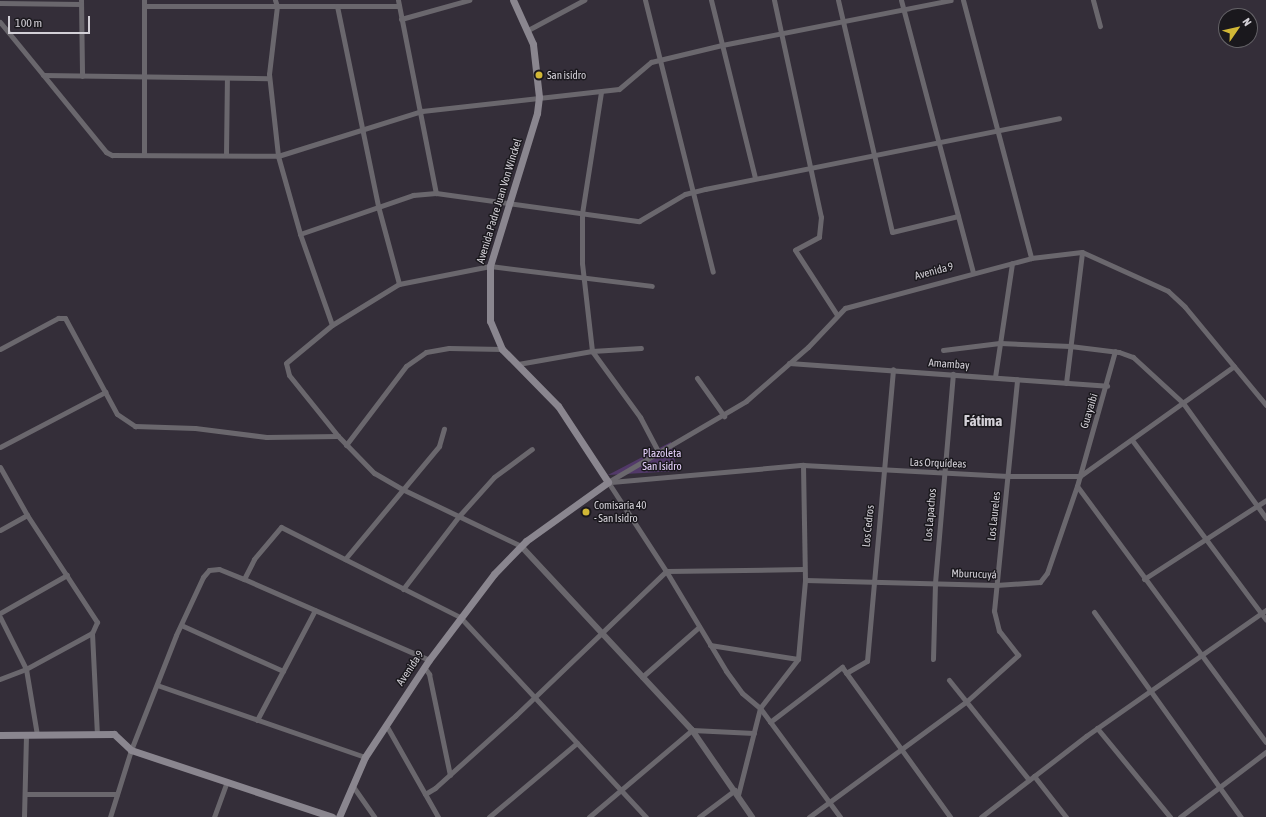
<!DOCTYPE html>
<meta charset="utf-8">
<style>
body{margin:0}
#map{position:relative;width:1266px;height:817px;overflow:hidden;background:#342e39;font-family:"Asap Condensed",sans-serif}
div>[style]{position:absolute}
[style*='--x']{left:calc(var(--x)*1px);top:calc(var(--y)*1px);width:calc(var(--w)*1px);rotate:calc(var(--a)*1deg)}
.green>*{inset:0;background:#523969}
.minor>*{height:5px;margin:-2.5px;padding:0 2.5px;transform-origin:2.5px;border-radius:2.5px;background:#6a676d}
.tertiary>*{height:6px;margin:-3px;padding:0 3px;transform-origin:3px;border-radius:3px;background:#6a676d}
.secondary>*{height:7px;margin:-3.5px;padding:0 3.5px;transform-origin:3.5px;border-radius:3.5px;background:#8a868f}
.dots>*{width:11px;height:11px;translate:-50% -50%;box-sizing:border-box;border:2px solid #1a181d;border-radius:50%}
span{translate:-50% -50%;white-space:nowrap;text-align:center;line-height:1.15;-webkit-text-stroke:3px #1a181d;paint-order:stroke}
.poi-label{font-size:11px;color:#d3d0d7}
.left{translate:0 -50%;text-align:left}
.street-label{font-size:11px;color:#d3d0d7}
.park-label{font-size:11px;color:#e6d1fc}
.district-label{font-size:15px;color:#d3d0d7;font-weight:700}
.north{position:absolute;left:1218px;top:8px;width:40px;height:40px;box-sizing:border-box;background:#1a181d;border:1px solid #646267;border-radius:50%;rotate:56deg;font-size:11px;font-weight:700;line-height:16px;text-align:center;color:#d3d0d7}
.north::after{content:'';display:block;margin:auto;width:14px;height:18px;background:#d1b736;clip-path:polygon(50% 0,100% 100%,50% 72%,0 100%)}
.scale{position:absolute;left:8px;top:16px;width:82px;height:18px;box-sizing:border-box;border:2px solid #d3d0d7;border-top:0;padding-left:5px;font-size:12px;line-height:14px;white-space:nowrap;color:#d3d0d7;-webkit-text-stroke:3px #1a181d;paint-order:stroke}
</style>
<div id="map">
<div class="green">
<div style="clip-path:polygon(671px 442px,677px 471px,608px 475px)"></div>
</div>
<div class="minor">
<div style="--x:81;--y:0;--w:76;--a:89.2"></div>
<div style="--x:144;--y:0;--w:155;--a:90"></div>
<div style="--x:275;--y:0;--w:6;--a:72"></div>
<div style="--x:277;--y:6;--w:68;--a:96.7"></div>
<div style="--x:269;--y:74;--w:82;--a:83.7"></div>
<div style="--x:278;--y:156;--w:81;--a:74.2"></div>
<div style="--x:300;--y:234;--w:96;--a:70.6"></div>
<div style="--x:398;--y:0;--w:197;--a:78.9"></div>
<div style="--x:645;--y:0;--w:280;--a:76"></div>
<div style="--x:711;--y:0;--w:183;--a:76.1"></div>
<div style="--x:774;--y:0;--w:222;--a:77.8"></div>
<div style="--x:821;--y:217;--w:20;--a:96"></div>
<div style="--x:819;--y:237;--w:27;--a:152"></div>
<div style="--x:795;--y:250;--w:77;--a:57.1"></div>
<div style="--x:838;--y:0;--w:238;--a:76.9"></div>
<div style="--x:892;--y:232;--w:68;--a:-13.6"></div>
<div style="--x:901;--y:0;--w:281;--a:75.2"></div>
<div style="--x:963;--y:0;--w:267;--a:75.2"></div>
<div style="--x:1093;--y:0;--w:27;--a:75"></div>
<div style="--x:0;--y:3;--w:81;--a:0.7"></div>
<div style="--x:144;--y:6;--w:255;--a:0"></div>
<div style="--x:337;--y:6;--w:204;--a:78.4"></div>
<div style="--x:378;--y:206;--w:81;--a:74.9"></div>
<div style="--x:401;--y:19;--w:71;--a:-15.6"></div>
<div style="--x:0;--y:22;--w:168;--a:50.8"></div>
<div style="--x:106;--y:152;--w:7;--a:27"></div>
<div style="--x:112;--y:155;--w:166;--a:0.3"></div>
<div style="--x:278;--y:156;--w:151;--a:-17.4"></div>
<div style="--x:422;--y:111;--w:198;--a:-6.4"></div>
<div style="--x:619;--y:89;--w:42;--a:-40.2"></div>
<div style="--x:651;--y:62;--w:73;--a:-13.5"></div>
<div style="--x:722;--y:45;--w:233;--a:-11.1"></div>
<div style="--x:528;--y:30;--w:64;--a:-28.2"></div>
<div style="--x:43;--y:75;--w:226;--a:0.8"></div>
<div style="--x:601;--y:92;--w:123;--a:98.9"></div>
<div style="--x:582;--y:214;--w:49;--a:90"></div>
<div style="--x:582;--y:263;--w:89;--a:83.5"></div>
<div style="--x:592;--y:351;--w:82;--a:54"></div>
<div style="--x:640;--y:417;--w:41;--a:62.2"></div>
<div style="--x:226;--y:155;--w:77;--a:-89.3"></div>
<div style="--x:300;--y:234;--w:120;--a:-19"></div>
<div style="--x:413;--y:195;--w:23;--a:-5"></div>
<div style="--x:436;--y:193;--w:205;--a:7.9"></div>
<div style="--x:639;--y:221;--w:53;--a:-30.4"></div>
<div style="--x:685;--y:194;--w:21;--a:-14"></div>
<div style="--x:705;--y:189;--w:361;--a:-11.3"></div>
<div style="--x:0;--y:349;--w:66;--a:-28.1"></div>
<div style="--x:58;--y:318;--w:7;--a:0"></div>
<div style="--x:65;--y:318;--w:109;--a:61.6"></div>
<div style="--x:117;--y:414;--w:22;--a:34"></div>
<div style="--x:135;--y:426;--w:60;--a:1.9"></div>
<div style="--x:195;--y:428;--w:72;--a:7.2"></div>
<div style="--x:266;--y:437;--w:72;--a:-0.8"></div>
<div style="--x:943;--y:350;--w:57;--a:-7"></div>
<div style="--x:1000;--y:343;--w:70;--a:2.5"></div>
<div style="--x:1070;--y:346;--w:49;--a:7"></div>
<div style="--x:1119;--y:352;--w:15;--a:20"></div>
<div style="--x:1133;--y:357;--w:68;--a:42.6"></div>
<div style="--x:1183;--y:403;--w:142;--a:54.2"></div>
<div style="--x:789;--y:363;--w:319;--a:4.1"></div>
<div style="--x:518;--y:364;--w:75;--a:-10"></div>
<div style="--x:592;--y:351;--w:49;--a:-3.5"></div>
<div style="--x:995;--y:377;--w:115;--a:-81.5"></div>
<div style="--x:697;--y:378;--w:47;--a:54.6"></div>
<div style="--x:1066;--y:383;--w:132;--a:-83"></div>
<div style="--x:1132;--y:440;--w:224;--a:53.3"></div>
<div style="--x:346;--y:445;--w:99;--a:-52.8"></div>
<div style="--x:406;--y:366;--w:24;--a:-35"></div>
<div style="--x:426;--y:352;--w:23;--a:-10"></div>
<div style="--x:449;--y:348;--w:53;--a:1.1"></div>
<div style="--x:0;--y:447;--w:119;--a:-27.6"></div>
<div style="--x:0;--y:467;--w:55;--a:60.6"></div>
<div style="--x:27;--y:515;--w:128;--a:56.8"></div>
<div style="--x:97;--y:622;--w:12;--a:114"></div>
<div style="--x:92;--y:633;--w:75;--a:151.4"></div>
<div style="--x:26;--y:669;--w:28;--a:159"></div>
<div style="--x:608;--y:482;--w:160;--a:-30.4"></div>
<div style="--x:746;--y:401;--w:82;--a:-41.1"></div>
<div style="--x:808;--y:347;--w:54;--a:-46.5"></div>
<div style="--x:845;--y:308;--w:193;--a:-15"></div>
<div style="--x:1031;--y:258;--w:51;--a:-6.7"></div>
<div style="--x:1082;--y:252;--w:94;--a:24.4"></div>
<div style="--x:1168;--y:291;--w:23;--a:43"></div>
<div style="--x:1185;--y:307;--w:127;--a:50.4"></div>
<div style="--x:608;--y:482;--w:106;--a:56.9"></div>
<div style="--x:666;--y:571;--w:117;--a:59"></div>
<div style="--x:726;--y:671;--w:27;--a:54"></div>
<div style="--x:742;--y:693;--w:23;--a:40"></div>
<div style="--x:760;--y:708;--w:135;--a:53.7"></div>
<div style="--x:611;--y:482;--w:193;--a:-5.1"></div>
<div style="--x:803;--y:465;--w:205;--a:3.1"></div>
<div style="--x:1008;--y:476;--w:72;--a:0"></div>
<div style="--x:1080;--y:476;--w:189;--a:-35.5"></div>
<div style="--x:1077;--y:486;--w:318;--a:53.6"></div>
<div style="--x:0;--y:530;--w:31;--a:-29"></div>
<div style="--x:521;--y:546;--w:132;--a:-154.4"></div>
<div style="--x:402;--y:489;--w:32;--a:-150"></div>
<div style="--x:374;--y:473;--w:52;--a:-134.2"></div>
<div style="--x:338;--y:436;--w:78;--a:-128.8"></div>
<div style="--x:289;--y:375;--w:12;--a:-104"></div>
<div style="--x:286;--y:363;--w:60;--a:-39.6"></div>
<div style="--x:332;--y:325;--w:79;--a:-31.5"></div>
<div style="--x:399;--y:284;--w:93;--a:-11.2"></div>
<div style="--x:490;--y:266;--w:163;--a:7"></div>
<div style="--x:345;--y:559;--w:147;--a:-50.2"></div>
<div style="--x:439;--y:446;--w:18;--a:-74"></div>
<div style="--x:244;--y:579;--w:22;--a:-63"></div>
<div style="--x:254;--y:559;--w:42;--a:-49.8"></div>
<div style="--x:281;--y:527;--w:200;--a:26.7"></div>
<div style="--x:460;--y:617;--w:273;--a:47.1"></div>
<div style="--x:1144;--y:579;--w:145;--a:-32.9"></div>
<div style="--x:805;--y:580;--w:191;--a:1.5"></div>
<div style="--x:996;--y:585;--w:44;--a:-3.9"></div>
<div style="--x:1040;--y:582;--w:11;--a:-52"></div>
<div style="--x:1047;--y:573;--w:92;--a:-71"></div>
<div style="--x:1077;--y:486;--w:140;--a:-74.3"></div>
<div style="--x:403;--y:589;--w:92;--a:-52.5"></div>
<div style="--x:459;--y:516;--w:52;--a:-48.1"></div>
<div style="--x:494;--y:477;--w:47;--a:-36.4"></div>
<div style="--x:1094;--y:612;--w:252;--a:54.4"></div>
<div style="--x:0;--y:613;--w:77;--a:-29.6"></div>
<div style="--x:0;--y:617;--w:58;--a:63.4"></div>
<div style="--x:26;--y:669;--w:67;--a:80.5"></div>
<div style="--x:181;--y:625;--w:112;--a:24.3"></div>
<div style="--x:92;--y:633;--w:102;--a:87.2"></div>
<div style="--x:710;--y:645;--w:89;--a:9"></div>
<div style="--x:933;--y:659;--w:76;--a:-88.5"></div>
<div style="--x:935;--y:583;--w:210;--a:-85.1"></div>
<div style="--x:424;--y:667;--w:9;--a:54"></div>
<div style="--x:429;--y:674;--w:103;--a:78.3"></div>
<div style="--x:846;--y:673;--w:24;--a:-30"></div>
<div style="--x:867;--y:661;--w:293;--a:-84.9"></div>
<div style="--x:642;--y:677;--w:76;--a:-41.3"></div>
<div style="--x:949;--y:680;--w:128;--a:51.3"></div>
<div style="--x:157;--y:685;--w:220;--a:19.1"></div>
<div style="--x:257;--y:720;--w:124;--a:-62.2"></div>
<div style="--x:770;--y:722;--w:91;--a:-37.4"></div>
<div style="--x:842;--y:667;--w:185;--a:54.2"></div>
<div style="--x:386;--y:725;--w:106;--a:60.5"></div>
<div style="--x:1097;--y:728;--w:115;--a:50.6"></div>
<div style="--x:1034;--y:776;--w:52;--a:52"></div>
<div style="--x:352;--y:785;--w:39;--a:55"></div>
<div style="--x:25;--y:794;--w:92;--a:0"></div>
<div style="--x:425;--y:794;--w:12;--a:-31"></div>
<div style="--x:435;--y:788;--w:108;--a:-42"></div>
<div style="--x:515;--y:716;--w:209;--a:-43.8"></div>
<div style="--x:666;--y:571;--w:138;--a:-0.8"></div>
<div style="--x:738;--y:795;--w:90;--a:-75.8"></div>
<div style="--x:760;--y:708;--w:62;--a:-52.2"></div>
<div style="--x:798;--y:659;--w:79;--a:-84.9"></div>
<div style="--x:805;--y:580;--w:115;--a:-91"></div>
<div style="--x:24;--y:817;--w:82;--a:-88.6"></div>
<div style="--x:110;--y:817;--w:70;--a:-72.6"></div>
<div style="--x:131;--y:750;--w:123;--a:-68.6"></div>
<div style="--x:176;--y:635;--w:64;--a:-65"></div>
<div style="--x:203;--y:577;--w:9;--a:-49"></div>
<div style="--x:209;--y:570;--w:10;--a:-6"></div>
<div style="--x:219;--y:569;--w:27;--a:22"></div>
<div style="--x:244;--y:579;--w:202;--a:23.6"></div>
<div style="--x:214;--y:817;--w:37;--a:-70"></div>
<div style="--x:489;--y:817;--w:115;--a:-40.1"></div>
<div style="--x:589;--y:817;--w:135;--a:-40.2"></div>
<div style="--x:692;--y:730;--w:62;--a:2.8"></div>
<div style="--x:699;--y:817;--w:45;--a:-36.9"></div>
<div style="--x:809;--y:817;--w:196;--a:-36.3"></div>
<div style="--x:967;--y:701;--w:69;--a:-42"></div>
<div style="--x:1018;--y:655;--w:31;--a:-128"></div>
<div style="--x:999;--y:631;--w:21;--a:-104"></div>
<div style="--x:994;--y:611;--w:233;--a:-84.3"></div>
<div style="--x:981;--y:817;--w:133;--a:-37.6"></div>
<div style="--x:1086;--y:736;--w:220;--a:-35"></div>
<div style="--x:1180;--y:817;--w:108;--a:-37.1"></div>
</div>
<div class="tertiary">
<div style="--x:521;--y:546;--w:251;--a:47.1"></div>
<div style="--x:692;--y:730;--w:106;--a:55.4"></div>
</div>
<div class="secondary">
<div style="--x:0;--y:735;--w:114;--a:-0.5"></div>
<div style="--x:114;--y:734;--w:23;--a:43"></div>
<div style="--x:131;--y:750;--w:212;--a:18.4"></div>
<div style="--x:339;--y:817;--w:65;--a:-66.6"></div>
<div style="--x:365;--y:757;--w:116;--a:-56.6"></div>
<div style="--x:429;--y:660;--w:108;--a:-52.9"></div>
<div style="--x:494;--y:574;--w:46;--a:-45.9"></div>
<div style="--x:526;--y:541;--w:101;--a:-35.7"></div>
<div style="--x:608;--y:482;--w:91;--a:-123.3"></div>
<div style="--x:558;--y:406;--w:80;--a:-134.5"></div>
<div style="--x:502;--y:349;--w:30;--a:-113"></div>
<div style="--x:490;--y:321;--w:55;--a:-90"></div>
<div style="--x:490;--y:266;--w:160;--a:-72.9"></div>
<div style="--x:537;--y:113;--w:16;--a:-83"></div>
<div style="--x:539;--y:97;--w:53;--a:-96.5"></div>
<div style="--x:533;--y:44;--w:48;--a:-114.4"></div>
</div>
<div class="dots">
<div style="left:539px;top:75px;background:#d1b736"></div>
<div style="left:586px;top:512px;background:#d1b736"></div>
</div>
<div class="poi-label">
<span class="left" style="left:547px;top:75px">San isidro</span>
<span class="left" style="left:594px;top:512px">Comisaría 40<br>- San Isidro</span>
</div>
<div class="street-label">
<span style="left:499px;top:201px;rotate:-73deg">Avenida Padre Juan Von Winckel</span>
<span style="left:934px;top:271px;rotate:-15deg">Avenida 9</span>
<span style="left:949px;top:364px;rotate:4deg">Amambay</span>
<span style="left:1089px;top:411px;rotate:-73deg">Guayaibi</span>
<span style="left:938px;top:463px;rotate:2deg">Las Orquídeas</span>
<span style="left:930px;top:515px;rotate:-85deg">Los Lapachos</span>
<span style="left:994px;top:516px;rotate:-84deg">Los Laureles</span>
<span style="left:868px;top:526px;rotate:-84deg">Los Cedros</span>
<span style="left:974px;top:574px;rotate:2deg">Mburucuyá</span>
<span style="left:410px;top:668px;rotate:-56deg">Avenida 9</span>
</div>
<div class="park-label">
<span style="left:662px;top:460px">Plazoleta<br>San Isidro</span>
</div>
<div class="district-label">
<span style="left:983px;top:421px">Fátima</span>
</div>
<div class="north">N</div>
<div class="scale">100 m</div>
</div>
